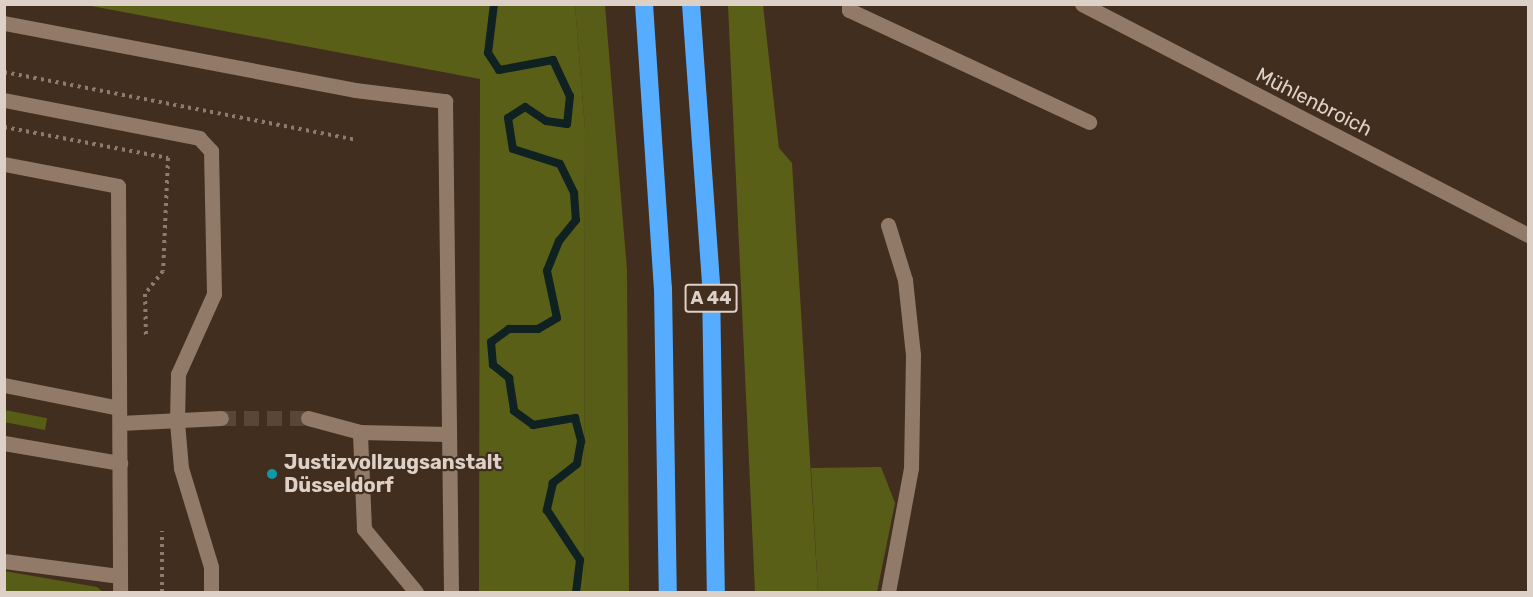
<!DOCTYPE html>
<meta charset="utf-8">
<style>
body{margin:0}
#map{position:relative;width:1533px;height:597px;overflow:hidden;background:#422e1e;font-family:Rubik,sans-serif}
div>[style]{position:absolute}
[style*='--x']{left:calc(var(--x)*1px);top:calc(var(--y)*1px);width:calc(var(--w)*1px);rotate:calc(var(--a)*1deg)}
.green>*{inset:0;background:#575d16;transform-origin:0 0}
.forest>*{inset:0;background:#5a5f18}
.stream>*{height:8px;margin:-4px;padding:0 4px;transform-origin:4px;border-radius:4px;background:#0f2121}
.minor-tunnel>*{height:15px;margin-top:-7.5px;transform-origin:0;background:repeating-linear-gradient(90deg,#594637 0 15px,transparent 0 23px)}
.path>*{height:4px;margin-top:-2px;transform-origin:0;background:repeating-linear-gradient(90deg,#8c7c6f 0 3px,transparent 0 7.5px)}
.minor>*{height:15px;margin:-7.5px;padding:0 7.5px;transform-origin:7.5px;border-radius:7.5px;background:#917a67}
.highway>*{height:18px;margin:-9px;padding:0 9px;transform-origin:9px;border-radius:9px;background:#56acff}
.dots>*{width:16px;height:16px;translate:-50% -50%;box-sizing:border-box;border:3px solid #422e1e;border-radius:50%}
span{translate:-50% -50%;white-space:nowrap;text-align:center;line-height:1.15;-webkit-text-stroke:4.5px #422e1e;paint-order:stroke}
.shield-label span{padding:2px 4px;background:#422e1e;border:2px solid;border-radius:4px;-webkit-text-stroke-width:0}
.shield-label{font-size:18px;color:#ddd1c7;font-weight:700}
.street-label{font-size:20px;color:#ddd1c7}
.poi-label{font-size:20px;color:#ddd1c7;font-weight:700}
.left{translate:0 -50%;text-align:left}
.frame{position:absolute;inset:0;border:6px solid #ddd1c7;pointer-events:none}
</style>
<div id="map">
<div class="green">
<div style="clip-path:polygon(575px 5px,605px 5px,627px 270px,629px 592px,584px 592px,585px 129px)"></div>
<div style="left:5px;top:410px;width:43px;height:12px;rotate:11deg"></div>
<div style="clip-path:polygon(881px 467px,895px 503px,877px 592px,818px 592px,811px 468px)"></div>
<div style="clip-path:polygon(4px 571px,97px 587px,103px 592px,5px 592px)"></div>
</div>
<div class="forest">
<div style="clip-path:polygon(86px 5px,575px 5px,585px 129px,584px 592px,479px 592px,480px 79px)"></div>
<div style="clip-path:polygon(728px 5px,763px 5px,779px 148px,792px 163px,818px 592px,755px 592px)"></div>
</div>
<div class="stream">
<div style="--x:494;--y:4;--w:49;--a:97"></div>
<div style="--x:488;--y:53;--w:20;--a:57"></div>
<div style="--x:499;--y:70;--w:55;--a:-10.5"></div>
<div style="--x:553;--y:60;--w:40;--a:65"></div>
<div style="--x:570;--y:96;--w:28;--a:96"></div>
<div style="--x:567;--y:124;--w:21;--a:-172"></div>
<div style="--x:546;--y:121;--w:25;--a:-146"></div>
<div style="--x:525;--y:107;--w:20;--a:147"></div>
<div style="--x:508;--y:118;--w:31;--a:81"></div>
<div style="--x:513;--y:149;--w:49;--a:17.7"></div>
<div style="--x:560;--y:164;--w:32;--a:64"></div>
<div style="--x:574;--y:193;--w:27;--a:86"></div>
<div style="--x:576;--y:220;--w:27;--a:129"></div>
<div style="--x:559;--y:241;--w:32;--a:112"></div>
<div style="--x:547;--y:271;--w:48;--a:78"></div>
<div style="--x:557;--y:318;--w:22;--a:150"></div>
<div style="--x:538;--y:329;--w:29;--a:180"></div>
<div style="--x:509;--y:329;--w:22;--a:144"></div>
<div style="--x:491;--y:342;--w:23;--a:85"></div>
<div style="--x:493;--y:365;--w:21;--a:39"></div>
<div style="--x:509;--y:378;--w:33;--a:81"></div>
<div style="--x:514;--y:411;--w:24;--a:36"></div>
<div style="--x:533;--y:425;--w:43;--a:-9.5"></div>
<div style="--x:575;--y:418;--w:24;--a:75"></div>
<div style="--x:581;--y:441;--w:23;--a:100"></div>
<div style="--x:577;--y:464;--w:31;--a:142"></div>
<div style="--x:553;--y:483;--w:28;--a:103"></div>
<div style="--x:547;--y:510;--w:60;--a:56.6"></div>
<div style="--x:580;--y:560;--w:32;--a:97"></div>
</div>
<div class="minor-tunnel">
<div style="--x:221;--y:418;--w:87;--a:0"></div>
</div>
<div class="path">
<div style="--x:4;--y:72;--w:359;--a:10.9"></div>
<div style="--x:4;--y:127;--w:167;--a:10.7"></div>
<div style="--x:168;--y:158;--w:113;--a:92.5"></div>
<div style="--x:163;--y:271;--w:29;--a:128"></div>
<div style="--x:145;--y:294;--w:45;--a:88.7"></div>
<div style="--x:162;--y:592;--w:61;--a:-90"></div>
</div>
<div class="minor">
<div style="--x:849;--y:4;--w:6;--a:90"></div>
<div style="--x:849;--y:10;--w:265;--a:25"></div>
<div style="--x:1082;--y:4;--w:502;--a:27.38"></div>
<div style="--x:4;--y:23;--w:357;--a:10.8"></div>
<div style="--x:355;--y:90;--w:91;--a:7"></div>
<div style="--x:445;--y:101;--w:491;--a:89.3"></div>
<div style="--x:4;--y:100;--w:199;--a:11"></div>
<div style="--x:199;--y:138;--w:18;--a:47"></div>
<div style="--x:211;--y:151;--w:143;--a:88.8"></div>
<div style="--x:214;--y:294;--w:88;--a:114.2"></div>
<div style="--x:178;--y:374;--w:48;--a:91.2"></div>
<div style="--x:177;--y:422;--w:46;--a:85"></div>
<div style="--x:181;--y:468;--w:103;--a:73.1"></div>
<div style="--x:211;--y:567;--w:25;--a:90"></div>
<div style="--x:4;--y:164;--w:116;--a:10.9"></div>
<div style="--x:118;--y:186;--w:406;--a:89.7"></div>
<div style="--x:888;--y:225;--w:58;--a:72.8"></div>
<div style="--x:905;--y:280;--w:75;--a:83.9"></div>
<div style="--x:913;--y:355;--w:113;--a:91"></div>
<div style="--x:911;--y:468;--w:126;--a:100.5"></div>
<div style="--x:4;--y:385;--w:117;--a:11.3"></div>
<div style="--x:308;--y:418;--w:54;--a:15.1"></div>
<div style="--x:120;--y:423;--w:101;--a:-2.8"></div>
<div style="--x:4;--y:443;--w:118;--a:9.8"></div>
<div style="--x:4;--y:561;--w:117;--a:7.4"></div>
<div style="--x:416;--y:592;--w:82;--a:-129.5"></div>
<div style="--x:364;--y:529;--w:97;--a:-92.4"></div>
<div style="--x:360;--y:432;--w:87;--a:1.3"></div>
</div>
<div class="highway">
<div style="--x:644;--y:4;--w:285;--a:86.2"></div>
<div style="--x:663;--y:288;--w:304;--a:89.1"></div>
<div style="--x:691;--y:4;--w:282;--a:85.9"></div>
<div style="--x:711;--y:285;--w:307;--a:89.1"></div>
</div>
<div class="dots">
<div style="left:272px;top:474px;background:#0f9aa8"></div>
</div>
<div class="shield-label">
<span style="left:711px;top:298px">A 44</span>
</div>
<div class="street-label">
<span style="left:1314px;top:102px;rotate:27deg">Mühlenbroich</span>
</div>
<div class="poi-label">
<span class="left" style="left:284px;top:474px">Justizvollzugsanstalt<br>Düsseldorf</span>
</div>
<div class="frame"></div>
</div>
